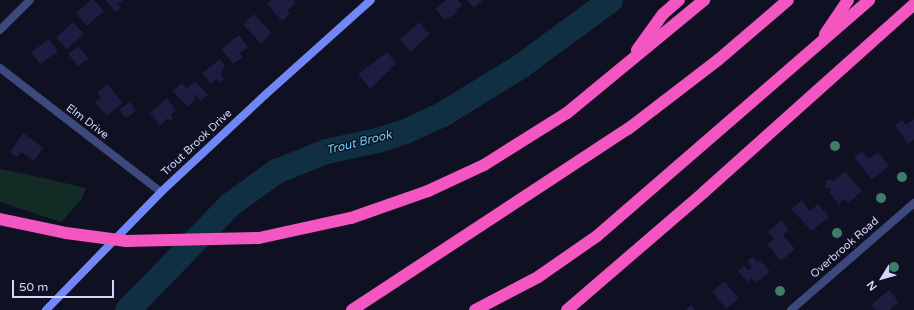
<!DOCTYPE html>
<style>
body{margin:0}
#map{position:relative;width:914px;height:310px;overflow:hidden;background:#0f1021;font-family:"Varela Round",sans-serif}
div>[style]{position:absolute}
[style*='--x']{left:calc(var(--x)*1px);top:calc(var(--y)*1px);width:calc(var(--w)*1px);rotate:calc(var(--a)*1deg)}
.green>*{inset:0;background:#132b25}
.river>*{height:25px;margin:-12.5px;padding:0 12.5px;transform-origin:12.5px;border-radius:12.5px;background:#112f43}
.building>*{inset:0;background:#1d1c41;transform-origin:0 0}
.minor>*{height:8px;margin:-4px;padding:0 4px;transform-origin:4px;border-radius:4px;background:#3d487d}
.secondary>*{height:8px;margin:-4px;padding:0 4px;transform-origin:4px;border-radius:4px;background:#7087f5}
.motorway>*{height:12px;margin:-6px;padding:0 6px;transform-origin:6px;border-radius:6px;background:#f356c1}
.motorway-bridge>*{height:12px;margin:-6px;padding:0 6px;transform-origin:6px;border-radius:6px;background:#f356c1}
.trees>*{width:10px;height:10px;margin:-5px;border-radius:50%;background:#3e7d68}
span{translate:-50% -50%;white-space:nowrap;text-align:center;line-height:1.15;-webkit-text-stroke:3px #0f1021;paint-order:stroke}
.street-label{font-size:11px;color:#d2d6fc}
.water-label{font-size:12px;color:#68cff4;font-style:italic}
.north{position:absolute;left:862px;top:258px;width:40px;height:40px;-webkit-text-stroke:3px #0f1021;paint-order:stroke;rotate:233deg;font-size:11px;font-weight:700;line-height:16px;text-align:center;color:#d2d6fc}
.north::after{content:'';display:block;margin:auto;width:14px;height:18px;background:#d2d6fc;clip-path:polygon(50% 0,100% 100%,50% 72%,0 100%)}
.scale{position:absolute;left:12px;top:280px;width:102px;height:18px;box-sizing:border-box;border:2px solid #d2d6fc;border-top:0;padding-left:5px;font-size:12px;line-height:14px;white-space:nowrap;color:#d2d6fc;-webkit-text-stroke:3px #0f1021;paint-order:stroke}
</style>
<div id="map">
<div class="green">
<div style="clip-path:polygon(0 169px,30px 175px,86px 188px,81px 200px,61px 222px,0 202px)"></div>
</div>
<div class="river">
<div style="--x:127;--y:310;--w:148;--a:-45.8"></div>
<div style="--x:230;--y:204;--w:57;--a:-35.7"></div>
<div style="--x:276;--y:171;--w:54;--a:-21.8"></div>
<div style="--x:326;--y:151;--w:52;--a:-12.2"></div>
<div style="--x:377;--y:140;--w:29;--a:-18"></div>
<div style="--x:405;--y:131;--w:41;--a:-24.7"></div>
<div style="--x:442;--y:114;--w:92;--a:-31.6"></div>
<div style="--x:520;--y:66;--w:112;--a:-36.3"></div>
</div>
<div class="building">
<div style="clip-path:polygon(91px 0,94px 0,104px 11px,87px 26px,76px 13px)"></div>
<div style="clip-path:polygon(105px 0,123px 0,118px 4px,121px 8px,116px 12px)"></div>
<div style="clip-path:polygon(272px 0,294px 0,296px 3px,287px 11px,290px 14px,282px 21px,267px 4px)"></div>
<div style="clip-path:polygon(446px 0,458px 0,463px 5px,455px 11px,457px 13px,445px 20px,435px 9px)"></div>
<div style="clip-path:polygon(467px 0,481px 0,482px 1px,474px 8px)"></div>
<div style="left:254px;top:14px;width:26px;height:15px;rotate:47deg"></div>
<div style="left:73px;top:22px;width:16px;height:23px;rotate:47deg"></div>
<div style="left:419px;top:22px;width:16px;height:26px;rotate:47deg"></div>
<div style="clip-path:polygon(239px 35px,248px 47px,240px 53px,243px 57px,233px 64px,221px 49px)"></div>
<div style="left:49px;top:39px;width:15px;height:22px;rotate:53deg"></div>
<div style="left:78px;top:46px;width:16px;height:13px;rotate:50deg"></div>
<div style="clip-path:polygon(387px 52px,396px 64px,370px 89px,358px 74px)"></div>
<div style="clip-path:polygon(220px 59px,225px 65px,221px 75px,224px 79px,220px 82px,217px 79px,211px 84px,202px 73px)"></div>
<div style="clip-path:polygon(195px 81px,208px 95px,201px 101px,195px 94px,193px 96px,196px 99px,188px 107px,173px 91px,182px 83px,187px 89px)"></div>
<div style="clip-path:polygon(107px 84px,123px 103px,107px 116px,95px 102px,101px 97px,97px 93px)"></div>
<div style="clip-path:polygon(167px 98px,176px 110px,171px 115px,173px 118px,170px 121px,168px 118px,160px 125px,150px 113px)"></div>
<div style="left:130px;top:102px;width:11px;height:13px;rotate:56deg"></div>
<div style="clip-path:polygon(914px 119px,914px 140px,908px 144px,895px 125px,902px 120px,906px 125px)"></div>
<div style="clip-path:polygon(23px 133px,43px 148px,34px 161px,21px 152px,17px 157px,10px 152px)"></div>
<div style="clip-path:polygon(862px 151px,869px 159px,878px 152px,889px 166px,872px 180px,854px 157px)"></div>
<div style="clip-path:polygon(845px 171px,862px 191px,848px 203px,845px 199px,839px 204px,829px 192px,832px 189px,825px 188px,827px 179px,834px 181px)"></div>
<div style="clip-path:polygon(802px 201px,810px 211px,818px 204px,829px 217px,812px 231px,791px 209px)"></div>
<div style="clip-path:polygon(781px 220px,789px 230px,783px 235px,795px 249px,781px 261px,767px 244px,774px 239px,768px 232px)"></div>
<div style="clip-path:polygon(753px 257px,757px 262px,761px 260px,770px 272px,756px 283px,752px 278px,747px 282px,738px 271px,744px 266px,748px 270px,752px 267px,747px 261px)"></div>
<div style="left:724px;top:281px;width:23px;height:16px;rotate:50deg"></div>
<div style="clip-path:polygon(889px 290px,899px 302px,889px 310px,876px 310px,871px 305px)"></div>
<div style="clip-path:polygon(691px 305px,695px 310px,685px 310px)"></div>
</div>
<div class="minor">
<div style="--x:0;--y:30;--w:42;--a:-45"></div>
<div style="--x:0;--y:68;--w:203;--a:37.6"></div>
<div style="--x:791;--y:310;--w:163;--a:-41"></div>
</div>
<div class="secondary">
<div style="--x:46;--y:310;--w:165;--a:-45.7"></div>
<div style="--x:161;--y:192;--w:142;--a:-43"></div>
<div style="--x:265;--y:95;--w:142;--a:-41.9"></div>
</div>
<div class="motorway">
<div style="--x:825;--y:34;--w:41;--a:-55.9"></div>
<div style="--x:637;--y:50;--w:44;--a:-54.2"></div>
<div style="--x:663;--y:14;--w:21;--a:-41"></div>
<div style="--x:0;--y:219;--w:67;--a:12"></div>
<div style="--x:259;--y:238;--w:94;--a:-12.3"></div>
<div style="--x:351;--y:218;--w:82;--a:-19.3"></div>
<div style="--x:428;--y:191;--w:62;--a:-24.9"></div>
<div style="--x:484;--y:165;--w:98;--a:-32.1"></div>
<div style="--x:567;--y:113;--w:178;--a:-39.5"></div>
<div style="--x:352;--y:310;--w:330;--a:-33.3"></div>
<div style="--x:628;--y:129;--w:113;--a:-37.5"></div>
<div style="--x:718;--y:60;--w:92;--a:-40.6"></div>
<div style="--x:475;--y:310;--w:71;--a:-27.6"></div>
<div style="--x:538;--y:277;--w:72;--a:-34.8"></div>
<div style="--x:597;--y:236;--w:360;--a:-40.9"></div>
<div style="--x:567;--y:310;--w:181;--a:-40.7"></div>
<div style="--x:704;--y:192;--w:282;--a:-41.8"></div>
</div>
<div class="motorway-bridge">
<div style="--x:66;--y:233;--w:61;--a:7.6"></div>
<div style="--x:126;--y:241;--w:133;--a:-1.3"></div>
</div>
<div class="trees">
<div style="left:835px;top:146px"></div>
<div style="left:902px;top:177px"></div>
<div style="left:881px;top:198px"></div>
<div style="left:837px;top:233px"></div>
<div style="left:894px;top:267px"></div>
<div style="left:780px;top:291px"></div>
</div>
<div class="street-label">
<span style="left:87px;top:122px;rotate:37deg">Elm Drive</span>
<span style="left:197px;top:143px;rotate:-43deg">Trout Brook Drive</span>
<span style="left:845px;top:248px;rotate:-41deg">Overbrook Road</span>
</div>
<div class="water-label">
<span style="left:359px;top:143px;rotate:-14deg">Trout Brook</span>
</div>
<div class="north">N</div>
<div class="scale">50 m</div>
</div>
